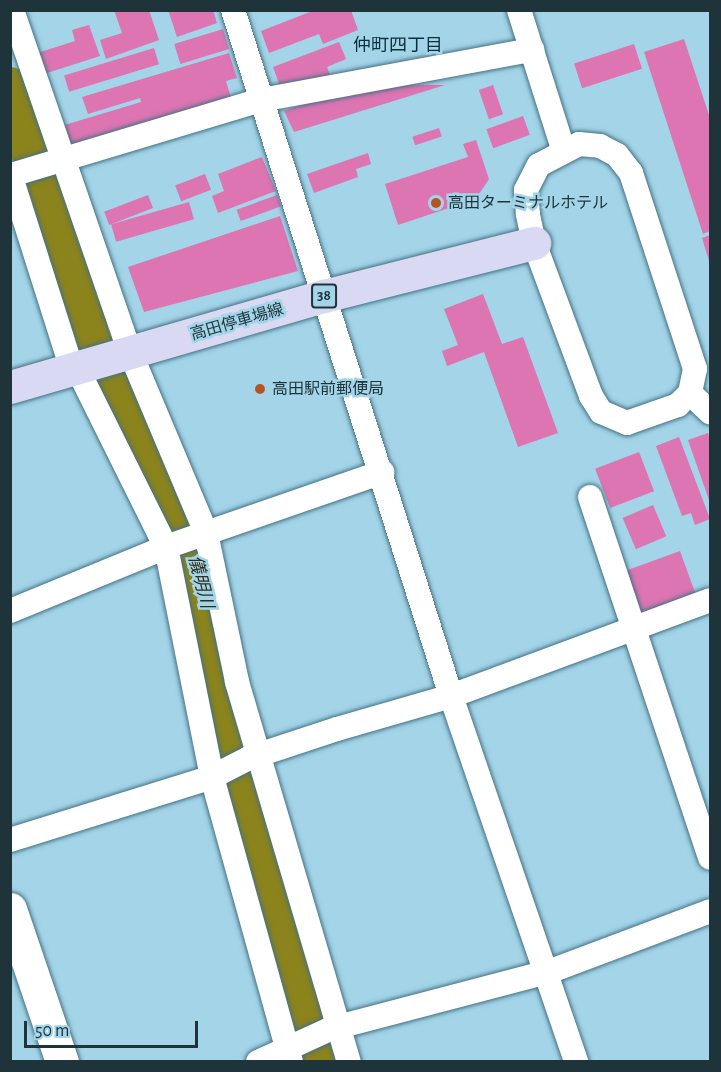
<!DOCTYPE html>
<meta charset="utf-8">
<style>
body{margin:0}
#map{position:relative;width:721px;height:1072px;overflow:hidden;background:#a3d4e8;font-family:"Alegreya Sans","Noto Sans JP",sans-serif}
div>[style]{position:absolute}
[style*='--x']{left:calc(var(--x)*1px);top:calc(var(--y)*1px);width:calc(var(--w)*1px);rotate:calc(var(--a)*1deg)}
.river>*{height:42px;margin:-21px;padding:0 21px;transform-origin:21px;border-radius:21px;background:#8b831c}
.building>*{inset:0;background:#dc75b2;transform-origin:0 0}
.roads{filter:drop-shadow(0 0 2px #437183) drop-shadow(0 0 2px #437183)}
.street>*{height:24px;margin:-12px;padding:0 12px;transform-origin:12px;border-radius:12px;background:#fff}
.secondary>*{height:33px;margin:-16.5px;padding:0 16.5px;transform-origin:16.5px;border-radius:16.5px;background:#fff}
.primary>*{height:33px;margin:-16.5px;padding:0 16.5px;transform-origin:16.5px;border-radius:16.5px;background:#d9d9f4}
.dots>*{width:16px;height:16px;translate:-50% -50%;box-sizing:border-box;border:3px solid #a3d4e8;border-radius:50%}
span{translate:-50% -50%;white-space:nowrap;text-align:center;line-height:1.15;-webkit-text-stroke:5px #a3d4e8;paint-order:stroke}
.shield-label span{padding:2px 4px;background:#a3d4e8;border:2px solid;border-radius:4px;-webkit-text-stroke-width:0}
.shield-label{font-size:15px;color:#1f333b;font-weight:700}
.poi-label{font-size:16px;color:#1f333b}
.left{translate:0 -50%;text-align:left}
.street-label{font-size:16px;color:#1f333b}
.neighbourhood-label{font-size:18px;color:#0a2f3b}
.water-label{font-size:18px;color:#302e19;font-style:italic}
.frame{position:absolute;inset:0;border:12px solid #1f333b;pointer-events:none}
.scale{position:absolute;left:24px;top:1021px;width:174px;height:27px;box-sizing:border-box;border:3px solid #1f333b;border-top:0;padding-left:8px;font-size:18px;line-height:21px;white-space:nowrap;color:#1f333b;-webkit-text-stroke:4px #a3d4e8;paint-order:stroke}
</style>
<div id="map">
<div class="river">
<div style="--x:10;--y:88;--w:302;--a:71.1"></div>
<div style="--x:108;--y:374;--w:208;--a:64.3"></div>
<div style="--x:198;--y:561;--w:241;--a:79"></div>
<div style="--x:244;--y:798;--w:203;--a:73.1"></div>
<div style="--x:303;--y:992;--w:71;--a:80.3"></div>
</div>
<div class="building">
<div style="clip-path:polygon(114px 10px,149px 10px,159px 40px,106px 59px,100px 40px,122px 33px)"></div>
<div style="clip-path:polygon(168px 10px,213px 10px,217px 23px,177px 37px)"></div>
<div style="clip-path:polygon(315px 10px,351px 10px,358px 30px,323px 44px,319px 34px,269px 53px,261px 31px)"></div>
<div style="clip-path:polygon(89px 25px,100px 56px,41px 75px,34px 54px,75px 41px,72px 30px)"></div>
<div style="left:223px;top:29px;width:21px;height:51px;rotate:73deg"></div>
<div style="clip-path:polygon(684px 39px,710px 118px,710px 231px,703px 234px,644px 52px)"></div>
<div style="clip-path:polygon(339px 42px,346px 59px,327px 67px,330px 75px,282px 92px,273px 67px)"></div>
<div style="left:634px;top:44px;width:26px;height:63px;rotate:72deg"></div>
<div style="left:154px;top:48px;width:17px;height:94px;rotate:73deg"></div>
<div style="clip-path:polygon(229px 53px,237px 78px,226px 81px,231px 98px,64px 148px,58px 127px,141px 102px,140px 98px,88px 114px,82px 97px)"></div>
<div style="clip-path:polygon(364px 84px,445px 85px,294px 132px,284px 111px)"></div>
<div style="left:493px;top:85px;width:31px;height:15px;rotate:71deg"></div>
<div style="left:523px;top:116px;width:20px;height:39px;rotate:70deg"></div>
<div style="left:439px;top:128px;width:9px;height:28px;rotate:72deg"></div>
<div style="clip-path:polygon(476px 140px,489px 179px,476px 199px,398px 225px,385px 184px,468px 157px,463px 144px)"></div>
<div style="clip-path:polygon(368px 153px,371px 164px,356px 169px,358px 177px,314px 193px,307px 174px)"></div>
<div style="clip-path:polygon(262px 157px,276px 191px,218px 213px,212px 196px,224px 191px,218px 174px)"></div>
<div style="left:205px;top:174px;width:17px;height:32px;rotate:69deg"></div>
<div style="left:148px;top:195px;width:14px;height:47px;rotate:69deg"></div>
<div style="left:277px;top:195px;width:12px;height:43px;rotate:70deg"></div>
<div style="left:189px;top:202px;width:18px;height:81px;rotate:74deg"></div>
<div style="clip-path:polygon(280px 216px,298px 271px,144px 312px,128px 267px)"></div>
<div style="clip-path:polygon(710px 235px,710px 264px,702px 238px)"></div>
<div style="clip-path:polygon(483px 294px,502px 344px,523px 337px,558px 433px,518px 447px,484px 352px,447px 366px,442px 351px,458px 345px,444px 309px)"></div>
<div style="clip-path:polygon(708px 433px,710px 440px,710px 503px,688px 440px)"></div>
<div style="clip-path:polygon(679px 437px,710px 519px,695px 525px,691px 513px,682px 516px,656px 446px)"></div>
<div style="left:639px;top:452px;width:42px;height:47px;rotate:69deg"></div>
<div style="left:653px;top:505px;width:34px;height:33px;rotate:67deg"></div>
<div style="left:680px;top:551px;width:46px;height:60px;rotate:70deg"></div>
</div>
<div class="roads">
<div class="street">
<div style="--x:12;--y:10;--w:362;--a:71"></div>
<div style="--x:130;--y:352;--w:196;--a:67.2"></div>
<div style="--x:206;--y:533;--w:152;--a:78.2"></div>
<div style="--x:237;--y:682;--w:396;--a:73.6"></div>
<div style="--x:233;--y:10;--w:720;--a:72.37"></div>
<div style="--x:451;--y:696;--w:387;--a:71.1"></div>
<div style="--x:519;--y:10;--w:146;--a:72.4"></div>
<div style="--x:579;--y:144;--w:21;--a:5"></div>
<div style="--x:600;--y:146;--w:19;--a:28"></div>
<div style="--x:617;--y:155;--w:23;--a:52"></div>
<div style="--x:631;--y:173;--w:206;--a:71.9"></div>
<div style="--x:695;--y:369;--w:25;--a:102"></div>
<div style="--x:690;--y:393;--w:17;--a:135"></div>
<div style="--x:678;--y:405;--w:54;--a:160.6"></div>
<div style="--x:627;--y:423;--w:28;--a:-157"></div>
<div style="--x:601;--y:412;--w:19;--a:-122"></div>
<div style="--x:591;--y:396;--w:163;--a:-110.4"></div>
<div style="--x:534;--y:243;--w:30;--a:-102"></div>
<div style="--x:528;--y:214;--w:24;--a:-95"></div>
<div style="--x:526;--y:190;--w:28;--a:-63"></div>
<div style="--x:539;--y:165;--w:45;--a:-27.7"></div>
<div style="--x:10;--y:174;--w:206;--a:72.4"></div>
<div style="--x:11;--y:175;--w:261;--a:-16.7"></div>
<div style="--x:261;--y:100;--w:276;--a:-10.5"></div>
<div style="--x:77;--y:368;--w:200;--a:63.6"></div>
<div style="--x:166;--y:547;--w:235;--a:78.7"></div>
<div style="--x:212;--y:777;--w:296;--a:74.5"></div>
<div style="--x:690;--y:393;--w:28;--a:44"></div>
<div style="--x:590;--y:497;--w:380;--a:71.6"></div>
<div style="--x:10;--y:611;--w:169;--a:-22.3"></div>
<div style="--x:166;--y:547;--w:229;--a:-19.1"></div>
<div style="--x:10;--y:840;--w:212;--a:-17.3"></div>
<div style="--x:212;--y:777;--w:42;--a:-27.2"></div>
<div style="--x:249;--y:758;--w:93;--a:-18.2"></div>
<div style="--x:337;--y:729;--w:119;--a:-16.1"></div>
<div style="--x:451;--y:696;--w:276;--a:-20.3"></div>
<div style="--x:258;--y:1062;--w:79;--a:-24.6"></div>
<div style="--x:330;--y:1029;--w:225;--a:-14.7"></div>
<div style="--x:548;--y:972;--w:173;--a:-20.6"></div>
</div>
<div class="secondary">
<div style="--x:10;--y:909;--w:162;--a:71.2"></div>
</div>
<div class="primary">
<div style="--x:10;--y:387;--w:327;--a:-16.2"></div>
<div style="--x:324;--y:296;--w:217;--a:-14.2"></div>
</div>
</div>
<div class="dots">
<div style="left:436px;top:203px;background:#b7531f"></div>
<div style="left:260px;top:389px;background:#b7531f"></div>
</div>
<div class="shield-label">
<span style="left:324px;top:296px">38</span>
</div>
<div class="poi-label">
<span class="left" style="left:448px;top:203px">高田ターミナルホテル</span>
<span class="left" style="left:272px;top:389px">高田駅前郵便局</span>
</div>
<div class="street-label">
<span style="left:237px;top:322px;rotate:-16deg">高田停車場線</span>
</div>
<div class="neighbourhood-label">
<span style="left:398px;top:46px">仲町四丁目</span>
</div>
<div class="water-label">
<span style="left:200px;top:582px;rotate:76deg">儀明川</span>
</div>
<div class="frame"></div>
<div class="scale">50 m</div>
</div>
